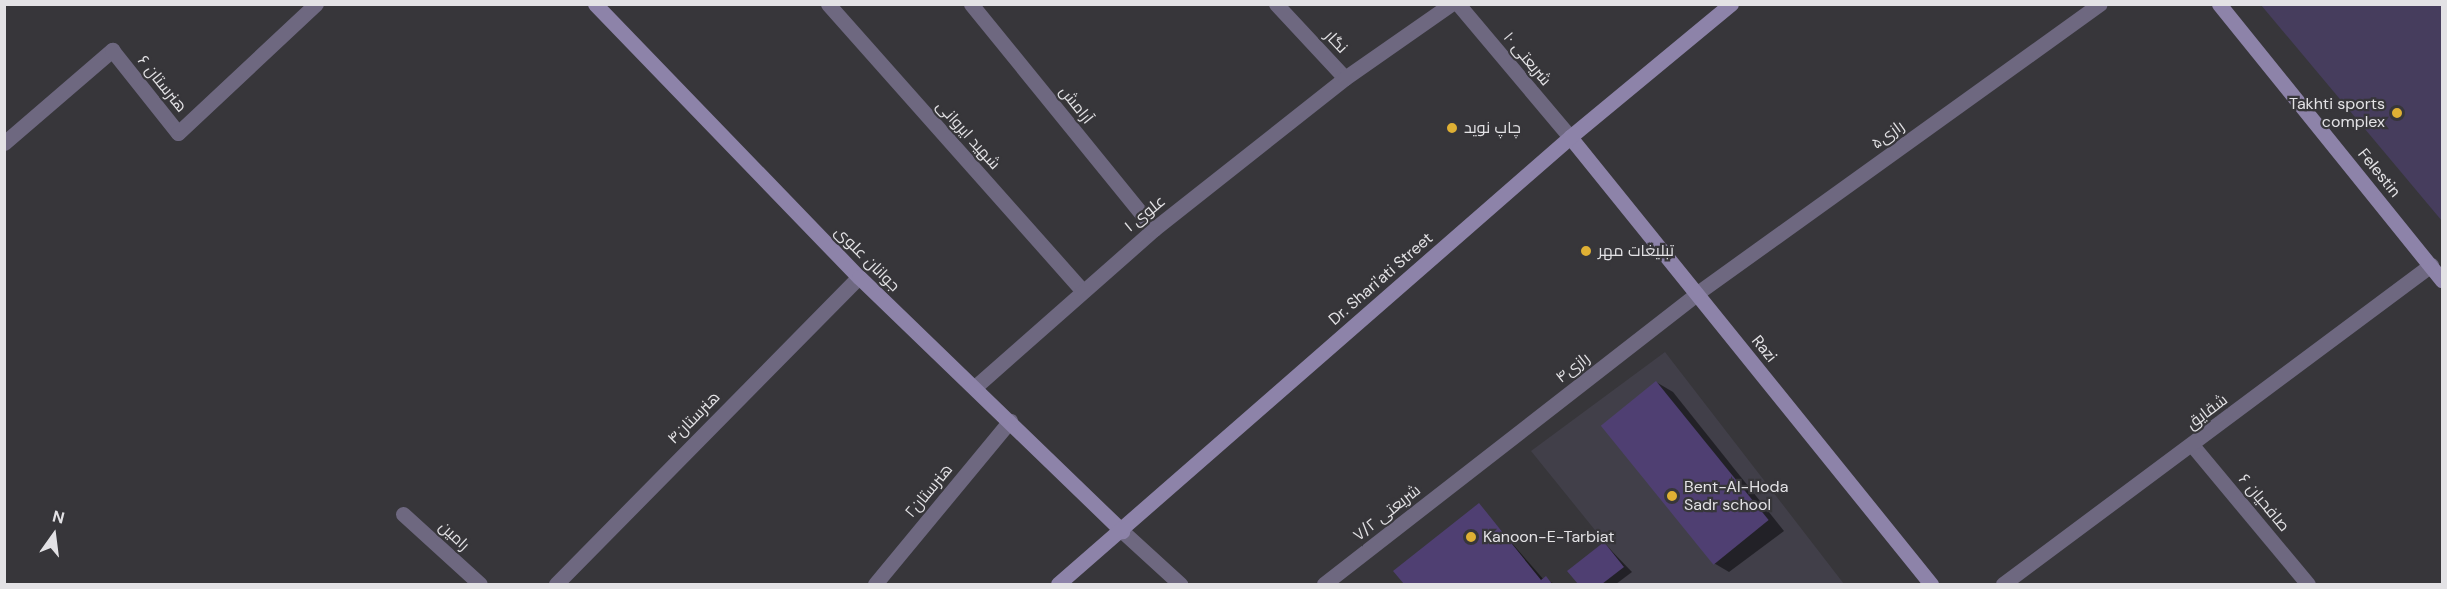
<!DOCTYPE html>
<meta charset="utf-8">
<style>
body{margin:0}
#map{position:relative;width:2447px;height:589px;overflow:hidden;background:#37363a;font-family:"DM Sans",Cairo,sans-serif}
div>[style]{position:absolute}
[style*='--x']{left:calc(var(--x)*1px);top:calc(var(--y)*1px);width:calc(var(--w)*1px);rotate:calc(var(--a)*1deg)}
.built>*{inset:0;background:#413f49}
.green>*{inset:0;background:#463d5d}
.shadow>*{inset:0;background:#0007}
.building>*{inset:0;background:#4f3f72;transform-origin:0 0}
.street>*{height:15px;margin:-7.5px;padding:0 7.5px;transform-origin:7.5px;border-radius:7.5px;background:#6e6880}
.secondary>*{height:15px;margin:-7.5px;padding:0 7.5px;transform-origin:7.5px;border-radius:7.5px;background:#8d83a9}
.dots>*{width:16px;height:16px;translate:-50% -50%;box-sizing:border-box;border:3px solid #37363a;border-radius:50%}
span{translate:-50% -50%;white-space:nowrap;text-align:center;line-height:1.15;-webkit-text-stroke:4.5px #37363a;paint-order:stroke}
.street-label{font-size:16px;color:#e3e2e5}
.poi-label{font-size:16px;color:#e3e2e5}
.right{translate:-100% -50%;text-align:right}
.left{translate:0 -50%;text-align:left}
.frame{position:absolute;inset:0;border:6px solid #e3e2e5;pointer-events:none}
.north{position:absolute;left:24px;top:505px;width:60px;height:60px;-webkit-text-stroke:4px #37363a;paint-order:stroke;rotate:14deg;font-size:16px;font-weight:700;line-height:24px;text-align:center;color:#e3e2e5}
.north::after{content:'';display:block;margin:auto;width:21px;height:27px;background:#e3e2e5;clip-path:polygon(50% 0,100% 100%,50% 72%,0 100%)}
</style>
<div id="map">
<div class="built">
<div style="clip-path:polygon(1665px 352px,1844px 584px,1602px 584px,1624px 566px,1531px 451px)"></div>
</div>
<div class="green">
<div style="clip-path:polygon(2261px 5px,2442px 5px,2442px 221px)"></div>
</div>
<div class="shadow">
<div style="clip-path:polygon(1656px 382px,1673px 392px,1784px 531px,1729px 572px,1712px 562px)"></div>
<div style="clip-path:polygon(1479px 505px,1544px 580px,1556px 584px,1406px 584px,1395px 571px)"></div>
<div style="clip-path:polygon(1604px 543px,1632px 572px,1616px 584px,1580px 584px,1569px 571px)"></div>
</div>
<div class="building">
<div style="left:1656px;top:381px;width:179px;height:71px;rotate:51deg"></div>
<div style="clip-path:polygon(1479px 503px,1541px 580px,1546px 576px,1552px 584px,1404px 584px,1393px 571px)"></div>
<div style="clip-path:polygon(1604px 542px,1624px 567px,1602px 584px,1578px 584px,1567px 571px)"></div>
</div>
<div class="street">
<div style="--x:828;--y:4;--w:383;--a:48.4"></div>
<div style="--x:971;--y:4;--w:290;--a:50.9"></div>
<div style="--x:1276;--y:4;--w:101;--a:47"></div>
<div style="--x:1458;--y:4;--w:174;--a:49.9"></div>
<div style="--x:4;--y:143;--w:143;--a:-40.7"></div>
<div style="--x:112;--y:50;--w:106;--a:51.5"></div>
<div style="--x:178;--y:133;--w:189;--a:-43.1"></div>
<div style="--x:975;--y:387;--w:239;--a:-41.4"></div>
<div style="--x:1154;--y:229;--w:243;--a:-38.3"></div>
<div style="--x:1345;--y:78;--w:129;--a:-34.9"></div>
<div style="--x:2192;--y:445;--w:181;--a:50.2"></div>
<div style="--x:403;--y:514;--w:104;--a:42.3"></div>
<div style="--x:1122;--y:531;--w:79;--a:42.4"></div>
<div style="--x:556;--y:584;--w:431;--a:-45.4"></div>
<div style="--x:875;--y:584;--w:212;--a:-50.4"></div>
<div style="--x:1324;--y:584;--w:472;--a:-37.9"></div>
<div style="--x:1696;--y:294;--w:497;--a:-35.7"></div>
<div style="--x:2003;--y:584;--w:534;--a:-36.7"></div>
</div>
<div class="secondary">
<div style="--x:595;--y:4;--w:380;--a:46"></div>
<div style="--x:859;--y:277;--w:366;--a:44"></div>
<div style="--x:2219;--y:4;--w:355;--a:51.1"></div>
<div style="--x:1570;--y:137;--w:575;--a:51.08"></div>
<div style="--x:1058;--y:584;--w:680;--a:-41.12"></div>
<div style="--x:1570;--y:137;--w:209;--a:-39.6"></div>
</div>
<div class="dots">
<div style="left:2397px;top:113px;background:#dfb034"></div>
<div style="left:1452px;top:128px;background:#dfb034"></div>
<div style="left:1586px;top:251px;background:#dfb034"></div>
<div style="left:1672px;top:496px;background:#dfb034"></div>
<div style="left:1471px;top:537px;background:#dfb034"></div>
</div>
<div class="street-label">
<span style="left:1336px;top:42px;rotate:47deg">نگار</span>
<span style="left:1527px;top:59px;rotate:50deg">شریعتی ۱۰</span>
<span style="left:162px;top:84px;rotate:51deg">هنرستان ۶</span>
<span style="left:1076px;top:105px;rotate:51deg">آرامش</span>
<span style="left:968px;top:135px;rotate:48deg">شهید ایروانی</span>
<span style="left:1888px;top:135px;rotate:-36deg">رازی۵</span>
<span style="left:2379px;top:173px;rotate:51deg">Felestin</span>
<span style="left:1145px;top:214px;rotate:-39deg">علوی ۱</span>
<span style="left:867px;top:259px;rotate:45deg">جوانان علوی</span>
<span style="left:1381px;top:279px;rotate:-41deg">Dr. Shari'ati Street</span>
<span style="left:1764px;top:349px;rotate:51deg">Razi</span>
<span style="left:1573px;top:368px;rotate:-38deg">رازی۴</span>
<span style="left:2207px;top:412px;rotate:-37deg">شقایق</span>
<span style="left:694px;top:418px;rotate:-45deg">هنرستان۴</span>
<span style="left:929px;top:491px;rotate:-50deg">هنرستان۲</span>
<span style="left:2264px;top:503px;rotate:50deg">صافحیان ۶</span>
<span style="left:1387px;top:513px;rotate:-38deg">شریعتی ۷/۲</span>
<span style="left:454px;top:536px;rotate:43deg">رامین</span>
</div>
<div class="poi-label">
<span class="right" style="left:2385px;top:113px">Takhti sports<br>complex</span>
<span class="left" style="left:1464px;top:128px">چاپ نوید</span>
<span class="left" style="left:1598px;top:251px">تبلیغات مهر</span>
<span class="left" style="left:1684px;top:496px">Bent-Al-Hoda<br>Sadr school</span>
<span class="left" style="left:1483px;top:537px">Kanoon-E-Tarbiat</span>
</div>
<div class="frame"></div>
<div class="north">N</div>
</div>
